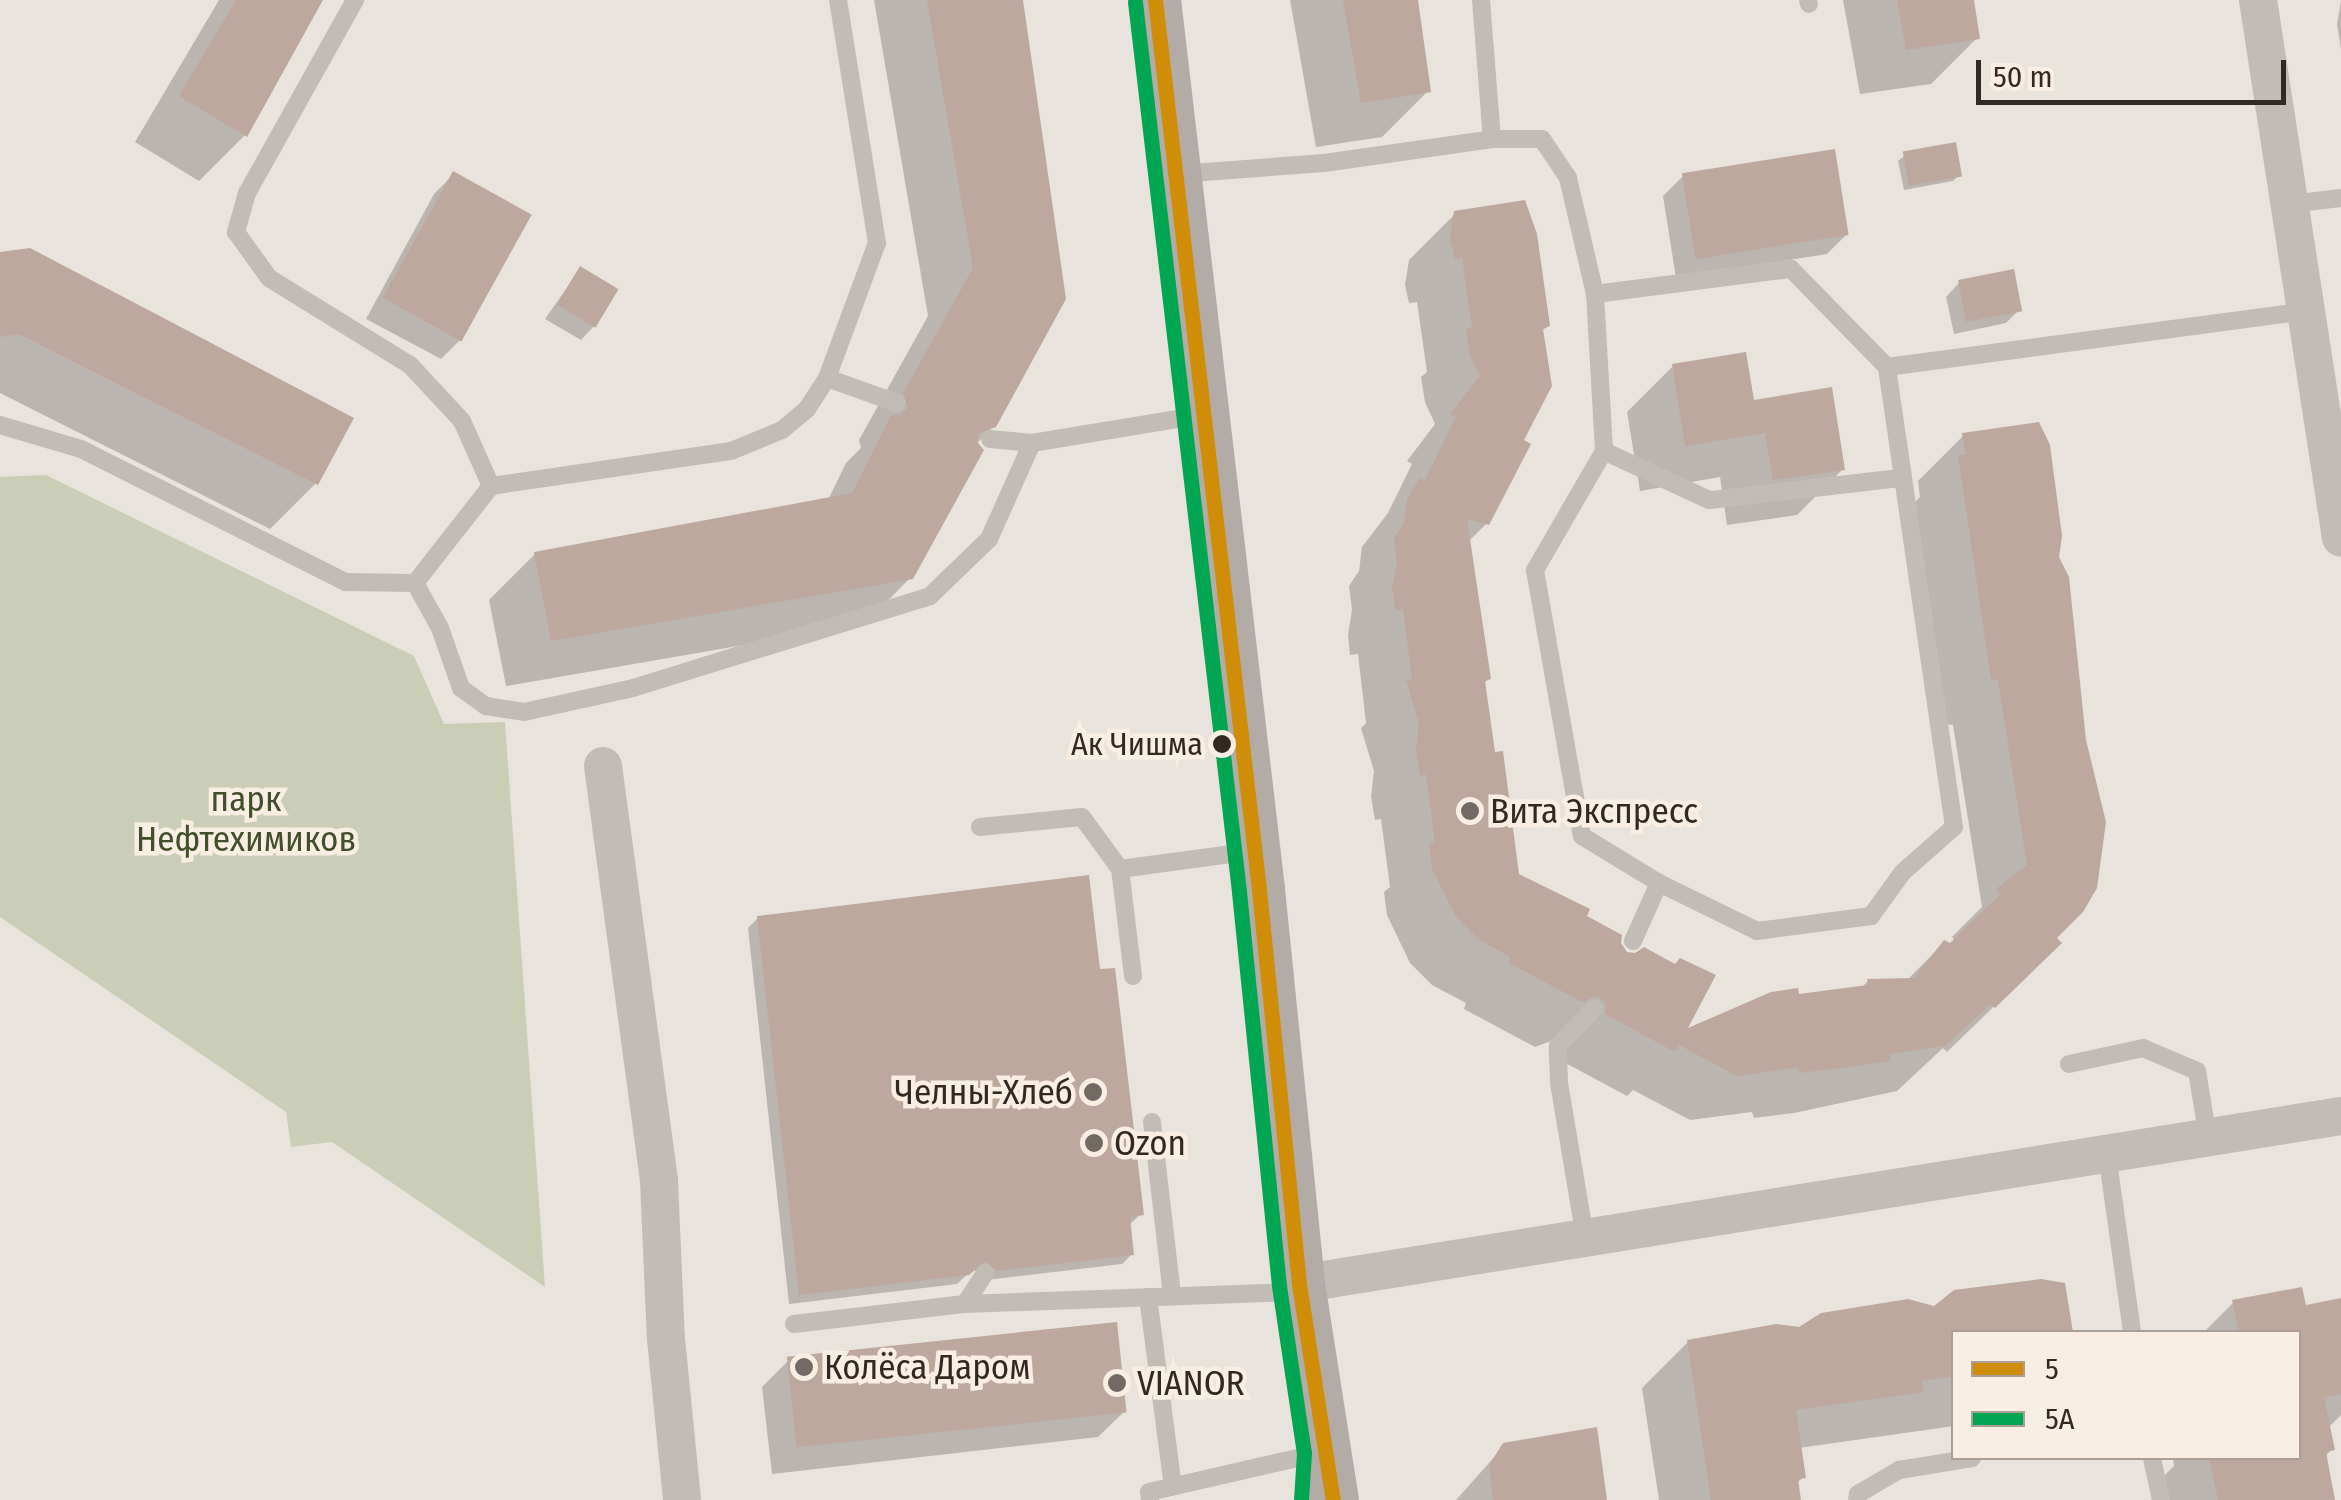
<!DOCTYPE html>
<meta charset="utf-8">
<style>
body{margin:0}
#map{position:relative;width:2341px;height:1500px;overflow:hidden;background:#e9e3dd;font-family:"Fira Sans Condensed",sans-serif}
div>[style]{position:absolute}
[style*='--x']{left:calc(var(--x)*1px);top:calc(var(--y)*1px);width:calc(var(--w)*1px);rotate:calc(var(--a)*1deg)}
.green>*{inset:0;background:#caceb7}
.shadow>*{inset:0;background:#0003}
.building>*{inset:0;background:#bca89f;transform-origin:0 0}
.lane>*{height:18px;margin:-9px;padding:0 9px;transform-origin:9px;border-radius:9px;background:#c2bcb6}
.street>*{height:38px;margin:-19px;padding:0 19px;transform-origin:19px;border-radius:19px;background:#c2bcb6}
.secondary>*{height:52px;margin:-26px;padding:0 26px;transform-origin:26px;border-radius:26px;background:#b3aca6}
.bus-1>*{height:15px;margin:-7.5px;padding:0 7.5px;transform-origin:7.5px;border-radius:7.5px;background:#d08d07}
.bus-2>*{height:15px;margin:-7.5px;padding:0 7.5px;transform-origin:7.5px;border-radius:7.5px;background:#00a651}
.dots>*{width:28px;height:28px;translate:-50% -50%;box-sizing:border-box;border:5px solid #f8eee3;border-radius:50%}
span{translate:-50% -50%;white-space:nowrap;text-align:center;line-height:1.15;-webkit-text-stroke:9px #f8eee3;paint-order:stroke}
.bus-label{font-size:32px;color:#322925}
.right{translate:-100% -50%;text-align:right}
.park-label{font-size:35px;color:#414f2a}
.poi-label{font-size:35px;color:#322925}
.left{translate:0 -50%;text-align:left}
.legend{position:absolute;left:1951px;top:1330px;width:350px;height:130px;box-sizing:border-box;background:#f8eee3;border:2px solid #a99f97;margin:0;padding:12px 18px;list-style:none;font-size:30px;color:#322925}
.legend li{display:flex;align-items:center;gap:20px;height:50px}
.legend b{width:50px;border:2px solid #a99f97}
.scale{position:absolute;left:1976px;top:60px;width:310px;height:45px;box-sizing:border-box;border:5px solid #322925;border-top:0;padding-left:12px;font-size:30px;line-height:35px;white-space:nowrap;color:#322925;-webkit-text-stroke:8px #f8eee3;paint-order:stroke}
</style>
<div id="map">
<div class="green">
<div style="clip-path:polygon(46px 475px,414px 656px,444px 724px,505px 722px,545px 1287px,332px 1142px,291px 1147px,286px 1112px,0 917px,0 477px)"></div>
</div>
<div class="shadow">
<div style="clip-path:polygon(219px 0,320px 0,245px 135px,199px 181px,135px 142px)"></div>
<div style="clip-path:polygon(874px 0,1020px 0,994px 426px,976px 444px,911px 577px,865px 624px,506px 686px,489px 600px,535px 554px,828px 500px,846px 463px,861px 448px,859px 440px,928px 316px)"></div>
<div style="clip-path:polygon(1290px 0,1415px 0,1428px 91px,1382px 137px,1316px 147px)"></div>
<div style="clip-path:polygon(1843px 0,1972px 0,1977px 38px,1931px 84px,1860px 94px)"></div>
<div style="clip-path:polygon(2341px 1px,2341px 49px,2337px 24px)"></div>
<div style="clip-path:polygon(1905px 155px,1959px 175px,1953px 181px,1904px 190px,1898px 161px)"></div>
<div style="clip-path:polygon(454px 174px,461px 339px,441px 359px,366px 319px,434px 194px)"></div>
<div style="clip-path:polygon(1683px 176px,1847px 234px,1827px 254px,1676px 278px,1663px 196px)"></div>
<div style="clip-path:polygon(1456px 213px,1547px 326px,1541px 332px,1520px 441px,1487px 523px,1468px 542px,1488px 679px,1483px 684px,1517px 876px,1618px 944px,1682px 1034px,1797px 997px,1861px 988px,1868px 981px,1907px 980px,1944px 943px,1951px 946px,1956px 942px,1952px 937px,1982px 907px,1953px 725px,1946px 724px,1913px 504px,1920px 497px,1918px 481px,1964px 435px,2056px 557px,2066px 578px,2013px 988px,1947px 1052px,1943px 1048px,1897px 1091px,1794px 1113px,1754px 1118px,1752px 1112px,1690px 1120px,1633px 1090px,1627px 1096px,1560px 1060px,1561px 1050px,1551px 1041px,1535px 1047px,1464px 1009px,1466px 1003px,1432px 985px,1410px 963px,1387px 915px,1384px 892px,1390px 887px,1381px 819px,1375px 820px,1371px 797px,1374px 771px,1361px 728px,1366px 723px,1358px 654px,1350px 655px,1348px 635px,1352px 610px,1349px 586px,1359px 571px,1362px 547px,1388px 513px,1412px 464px,1407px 461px,1435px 424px,1425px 402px,1421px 377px,1427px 372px,1417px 302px,1409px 303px,1405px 285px,1409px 260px)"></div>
<div style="clip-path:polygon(0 254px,316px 483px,270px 529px,0 393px)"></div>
<div style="clip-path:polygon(580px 269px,594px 326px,581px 340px,545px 319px)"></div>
<div style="clip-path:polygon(1959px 283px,2019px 310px,2006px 323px,1954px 334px,1946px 297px)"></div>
<div style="clip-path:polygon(1673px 366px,1752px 403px,1843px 469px,1797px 515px,1727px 525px,1720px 477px,1640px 491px,1627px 412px)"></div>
<div style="clip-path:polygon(758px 918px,1098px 972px,1141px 1214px,1129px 1225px,1132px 1254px,1122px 1264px,986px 1280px,973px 1269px,957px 1284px,789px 1304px,748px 928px)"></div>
<div style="clip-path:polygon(2063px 1285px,2070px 1332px,1954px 1332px,1954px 1426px,1799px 1448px,1803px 1477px,1796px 1484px,1798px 1500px,1659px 1500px,1642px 1388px,1688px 1342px,1934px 1309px)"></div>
<div style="clip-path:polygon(2341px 1301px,2341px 1415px,2328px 1428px,2332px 1449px,2325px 1457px,2333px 1500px,2163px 1500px,2160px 1480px,2174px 1466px,2173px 1458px,2298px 1458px,2298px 1332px,2204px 1332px,2234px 1302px,2304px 1308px)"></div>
<div style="clip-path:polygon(788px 1361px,1125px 1411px,1098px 1437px,772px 1474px,762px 1387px)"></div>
<div style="clip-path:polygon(1505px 1445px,1605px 1500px,1456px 1500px)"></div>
</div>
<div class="building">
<div style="clip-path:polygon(236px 0,323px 0,247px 137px,179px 96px)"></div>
<div style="clip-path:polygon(927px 0,1023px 0,1066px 299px,996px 427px,979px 433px,978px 443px,984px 450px,913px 579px,551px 641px,534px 552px,852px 493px,892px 414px,900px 415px,908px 408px,903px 393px,973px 268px)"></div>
<div style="clip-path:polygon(1343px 0,1418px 0,1431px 92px,1361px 103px)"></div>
<div style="clip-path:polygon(1897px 0,1974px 0,1980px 39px,1906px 50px)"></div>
<div style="left:1956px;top:142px;width:35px;height:54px;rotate:80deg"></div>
<div style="left:1835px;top:149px;width:87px;height:155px;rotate:81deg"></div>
<div style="left:453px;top:171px;width:90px;height:145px;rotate:29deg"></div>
<div style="clip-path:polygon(1525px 200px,1537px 234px,1550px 326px,1543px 329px,1552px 386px,1524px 440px,1531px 444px,1489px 525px,1467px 519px,1491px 679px,1485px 681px,1495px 752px,1503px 751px,1519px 874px,1590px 909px,1587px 916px,1622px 935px,1621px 943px,1627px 952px,1635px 953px,1644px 947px,1675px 964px,1680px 958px,1716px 975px,1688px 1028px,1771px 992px,1798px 988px,1799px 994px,1868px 985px,1867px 979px,1914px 978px,1944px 940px,1950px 943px,2000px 895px,1996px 889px,2027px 865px,1998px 680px,1991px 679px,1958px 455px,1966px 455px,1962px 433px,2039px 422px,2050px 445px,2062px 536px,2059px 557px,2069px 577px,2086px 740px,2106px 822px,2097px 888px,2083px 912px,2057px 938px,2062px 943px,1995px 1008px,1991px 1004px,1945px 1046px,1890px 1054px,1890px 1061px,1841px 1068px,1799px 1073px,1798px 1067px,1737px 1076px,1679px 1045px,1675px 1052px,1605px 1014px,1606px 1004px,1598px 996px,1582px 1002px,1509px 963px,1510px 957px,1478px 939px,1456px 917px,1432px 869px,1429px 844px,1435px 843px,1426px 774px,1420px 776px,1416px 750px,1419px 724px,1406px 680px,1412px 679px,1403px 609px,1395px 610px,1392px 587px,1397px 563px,1394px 538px,1404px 523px,1407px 499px,1420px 478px,1425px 480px,1456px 417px,1450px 414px,1480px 376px,1470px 356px,1466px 329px,1472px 328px,1462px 258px,1455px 259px,1450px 238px,1454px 211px)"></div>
<div style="clip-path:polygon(30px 248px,354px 418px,318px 485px,19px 334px,0 337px,0 252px)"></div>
<div style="left:580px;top:266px;width:45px;height:45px;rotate:31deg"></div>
<div style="left:2014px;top:269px;width:43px;height:57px;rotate:79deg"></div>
<div style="clip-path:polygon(1746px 352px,1754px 400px,1832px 387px,1845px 470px,1773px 480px,1765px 433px,1685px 446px,1672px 364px)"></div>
<div style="clip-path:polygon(1089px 875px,1100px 969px,1115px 968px,1144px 1215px,1130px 1217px,1134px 1255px,997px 1271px,985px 1261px,969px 1275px,799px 1295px,757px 916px)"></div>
<div style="clip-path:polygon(2041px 1279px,2065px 1283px,2073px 1332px,1954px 1332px,1954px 1376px,1922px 1381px,1924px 1392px,1796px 1410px,1806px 1478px,1798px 1479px,1801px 1500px,1711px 1500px,1687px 1340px,1776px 1324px,1799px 1327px,1821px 1313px,1908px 1299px,1934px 1306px,1954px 1290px)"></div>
<div style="clip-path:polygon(2302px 1287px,2306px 1305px,2341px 1298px,2341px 1394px,2324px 1397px,2335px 1450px,2326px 1452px,2335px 1500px,2218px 1500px,2209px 1458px,2298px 1458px,2298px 1332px,2239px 1332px,2232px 1300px)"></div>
<div style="left:1117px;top:1322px;width:91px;height:332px;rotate:84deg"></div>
<div style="clip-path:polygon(1597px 1427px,1607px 1500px,1493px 1500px,1489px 1465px,1503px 1443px)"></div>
</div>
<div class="lane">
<div style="--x:355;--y:0;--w:221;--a:119.2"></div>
<div style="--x:247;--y:193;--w:41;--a:105.8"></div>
<div style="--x:236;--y:232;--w:57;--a:54.3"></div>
<div style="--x:269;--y:278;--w:166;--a:31.7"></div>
<div style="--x:410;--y:365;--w:76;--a:47.1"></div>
<div style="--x:462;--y:421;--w:71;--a:66"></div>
<div style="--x:1481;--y:0;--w:139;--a:85.5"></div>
<div style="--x:1808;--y:0;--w:4;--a:76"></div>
<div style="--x:1178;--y:174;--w:146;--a:-4.3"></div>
<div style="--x:1324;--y:163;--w:170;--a:-8.1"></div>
<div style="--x:1492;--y:139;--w:50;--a:0"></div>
<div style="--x:1542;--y:139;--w:47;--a:56.3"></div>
<div style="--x:1568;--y:178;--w:119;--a:76.9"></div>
<div style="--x:1595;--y:294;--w:157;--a:86.7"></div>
<div style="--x:2290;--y:204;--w:51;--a:-6.7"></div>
<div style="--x:1595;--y:294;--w:198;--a:-7.3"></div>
<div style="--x:1791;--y:269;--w:137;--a:45.6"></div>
<div style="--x:827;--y:378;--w:144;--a:-69.7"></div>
<div style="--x:877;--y:243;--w:246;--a:-99.1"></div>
<div style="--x:0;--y:425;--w:84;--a:16.5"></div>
<div style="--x:81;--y:449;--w:296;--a:26.7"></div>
<div style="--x:345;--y:582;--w:70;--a:0.8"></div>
<div style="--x:415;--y:583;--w:51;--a:60.9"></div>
<div style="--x:440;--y:628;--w:64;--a:70.7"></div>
<div style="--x:461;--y:688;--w:31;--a:36"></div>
<div style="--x:486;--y:706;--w:38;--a:9"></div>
<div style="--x:524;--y:712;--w:112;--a:-12.4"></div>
<div style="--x:633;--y:688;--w:311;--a:-17.2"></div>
<div style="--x:930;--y:596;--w:82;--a:-44"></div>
<div style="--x:989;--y:539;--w:105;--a:-65.9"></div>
<div style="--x:990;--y:439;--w:42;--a:5.4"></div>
<div style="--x:1032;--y:443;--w:171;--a:-9.4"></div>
<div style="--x:1900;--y:478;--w:192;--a:173.4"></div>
<div style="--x:1709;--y:500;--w:116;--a:-155"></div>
<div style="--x:1604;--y:451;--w:138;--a:120.1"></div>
<div style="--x:1535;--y:570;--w:270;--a:80"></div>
<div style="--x:1582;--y:836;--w:90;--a:31.4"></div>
<div style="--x:1659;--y:883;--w:109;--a:26.1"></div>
<div style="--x:1757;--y:931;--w:115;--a:-7.5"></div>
<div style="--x:1871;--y:916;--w:54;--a:-54"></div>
<div style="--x:1903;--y:872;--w:68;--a:-41.4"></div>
<div style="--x:1954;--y:827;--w:465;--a:-98.3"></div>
<div style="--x:1887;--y:367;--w:423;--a:-7.6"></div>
<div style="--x:415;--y:583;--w:123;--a:-51.9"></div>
<div style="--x:491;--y:486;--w:243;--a:-8.3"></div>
<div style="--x:731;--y:451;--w:55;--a:-22.4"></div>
<div style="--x:782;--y:430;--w:33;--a:-40"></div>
<div style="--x:807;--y:409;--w:37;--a:-57"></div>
<div style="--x:827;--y:378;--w:74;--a:19.7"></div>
<div style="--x:980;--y:827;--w:102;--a:-5.6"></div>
<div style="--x:1082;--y:817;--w:64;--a:53.8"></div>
<div style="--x:1633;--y:941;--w:64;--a:-65.9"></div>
<div style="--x:1133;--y:976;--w:108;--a:-96.9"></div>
<div style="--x:1120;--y:869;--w:134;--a:-7.7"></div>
<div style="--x:2069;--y:1064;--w:76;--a:-12.2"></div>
<div style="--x:2143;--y:1048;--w:59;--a:23.1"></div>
<div style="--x:2197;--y:1071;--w:68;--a:80.7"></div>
<div style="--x:1152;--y:1122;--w:174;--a:83.4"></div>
<div style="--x:2107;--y:1154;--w:180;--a:82"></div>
<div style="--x:1585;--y:1238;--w:158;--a:-99.5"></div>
<div style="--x:1559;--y:1082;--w:36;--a:-92"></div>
<div style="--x:1558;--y:1046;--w:52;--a:-46.5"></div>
<div style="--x:1148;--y:1297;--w:191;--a:82.5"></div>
<div style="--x:965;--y:1304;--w:37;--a:-57"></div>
<div style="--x:794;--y:1324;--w:172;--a:-6.7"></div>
<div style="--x:965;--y:1304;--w:329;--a:-2.1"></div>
<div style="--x:2152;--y:1458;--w:43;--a:77.9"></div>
<div style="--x:1150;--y:1500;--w:8;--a:-97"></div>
<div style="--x:1149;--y:1492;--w:174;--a:-12.9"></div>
<div style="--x:1857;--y:1500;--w:6;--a:-81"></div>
<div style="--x:1858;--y:1494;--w:48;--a:-30.3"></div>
<div style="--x:1899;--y:1470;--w:74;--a:-9.3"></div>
</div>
<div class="street">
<div style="--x:2258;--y:0;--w:544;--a:81.23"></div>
<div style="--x:603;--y:766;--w:419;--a:82.3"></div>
<div style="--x:659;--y:1181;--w:158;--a:87.5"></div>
<div style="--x:666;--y:1339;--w:162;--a:84.3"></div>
<div style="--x:1299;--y:1284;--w:1055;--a:-9.16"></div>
</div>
<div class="secondary">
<div style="--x:1155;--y:0;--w:896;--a:83.33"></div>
<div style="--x:1259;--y:890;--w:396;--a:84.2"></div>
<div style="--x:1299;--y:1284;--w:219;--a:81.1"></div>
</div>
<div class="bus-1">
<div style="--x:1155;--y:0;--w:896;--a:83.33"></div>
<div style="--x:1259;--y:890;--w:396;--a:84.2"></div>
<div style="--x:1299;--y:1284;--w:219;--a:81.1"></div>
</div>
<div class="bus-2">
<div style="--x:1135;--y:2;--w:896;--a:83.33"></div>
<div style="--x:1239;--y:892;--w:396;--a:84.2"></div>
<div style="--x:1279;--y:1286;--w:169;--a:81.5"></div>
<div style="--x:1304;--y:1453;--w:46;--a:93.7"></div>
</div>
<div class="dots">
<div style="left:1222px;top:744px;background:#322925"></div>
<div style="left:1470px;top:811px;background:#726a65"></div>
<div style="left:1093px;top:1092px;background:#726a65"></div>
<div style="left:1094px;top:1143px;background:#726a65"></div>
<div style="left:804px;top:1367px;background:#726a65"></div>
<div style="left:1117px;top:1383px;background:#726a65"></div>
</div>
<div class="bus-label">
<span class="right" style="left:1203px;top:744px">Ак Чишма</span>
</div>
<div class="park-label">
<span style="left:246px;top:819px">парк<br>Нефтехимиков</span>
</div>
<div class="poi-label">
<span class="left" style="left:1490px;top:811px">Вита Экспресс</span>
<span class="right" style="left:1073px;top:1092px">Челны-Хлеб</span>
<span class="left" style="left:1114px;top:1143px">Ozon</span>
<span class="left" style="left:824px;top:1367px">Колёса Даром</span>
<span class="left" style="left:1137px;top:1383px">VIANOR</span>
</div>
<ul class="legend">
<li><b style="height:12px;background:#d08d07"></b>5</li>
<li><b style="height:12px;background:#00a651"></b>5А</li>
</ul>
<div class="scale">50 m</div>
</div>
